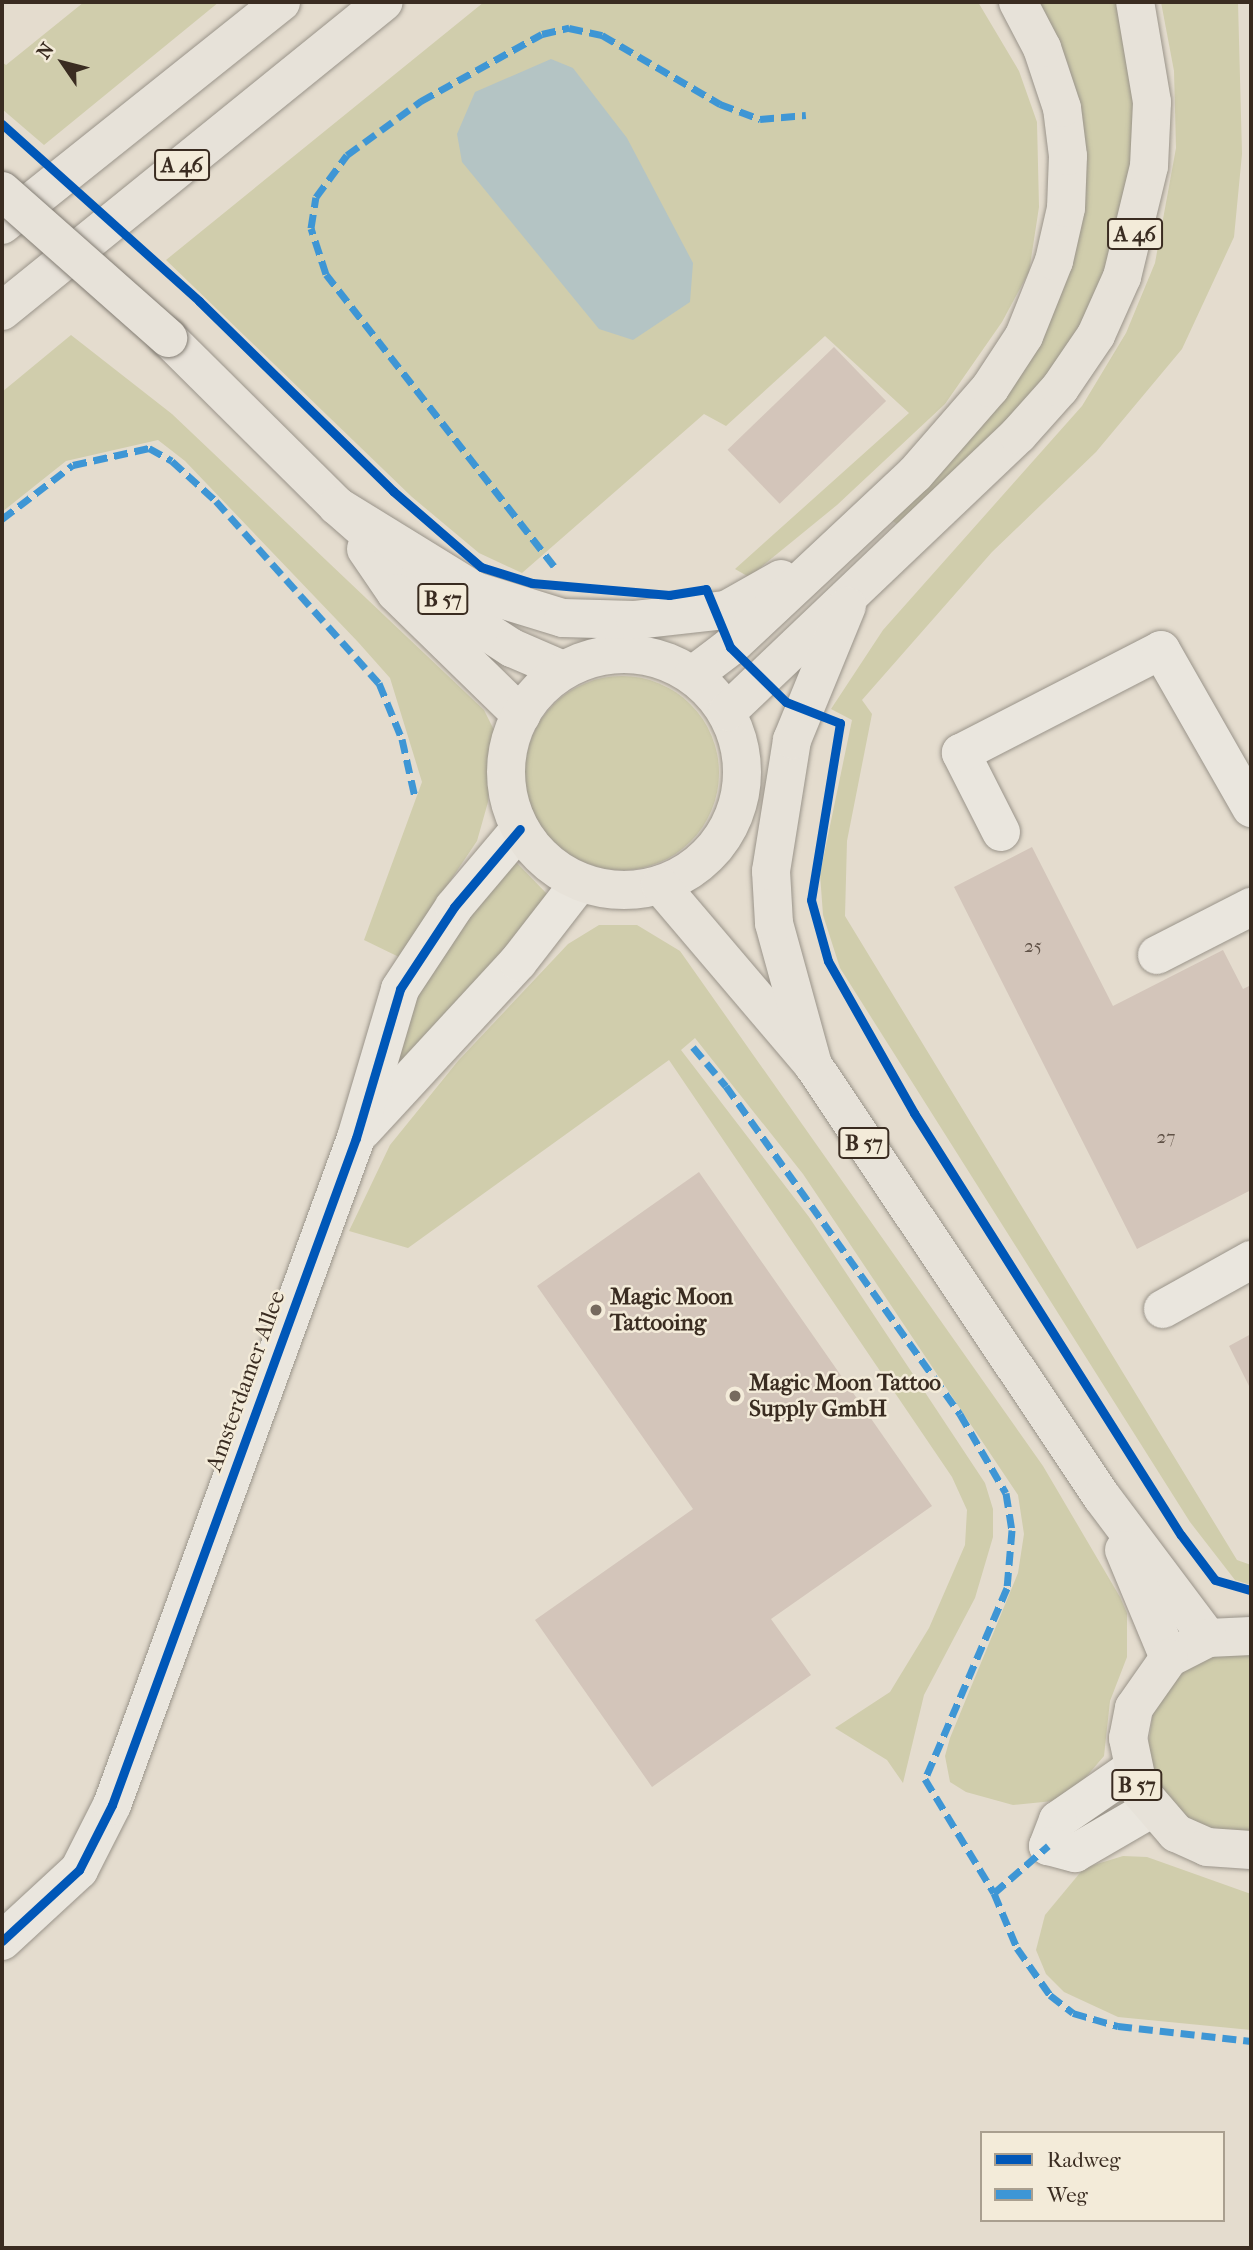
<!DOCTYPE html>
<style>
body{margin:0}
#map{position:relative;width:1253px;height:2250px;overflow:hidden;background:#e4dcce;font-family:"IM FELL French Canon",serif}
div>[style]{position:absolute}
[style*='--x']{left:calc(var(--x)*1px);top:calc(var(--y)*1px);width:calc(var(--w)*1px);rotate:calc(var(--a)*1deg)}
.green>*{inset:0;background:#d0cdac}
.round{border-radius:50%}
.water>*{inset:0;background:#b4c4c4}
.building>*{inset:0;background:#d3c5ba;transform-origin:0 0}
.roads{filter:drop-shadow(0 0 2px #9a948a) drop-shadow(0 0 2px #9a948a)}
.minor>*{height:38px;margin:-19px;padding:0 19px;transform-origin:19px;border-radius:19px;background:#eae6de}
.major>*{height:38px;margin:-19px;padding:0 19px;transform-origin:19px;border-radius:19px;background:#e7e2d9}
.major>.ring{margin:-19px;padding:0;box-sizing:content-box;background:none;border:38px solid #e7e2d9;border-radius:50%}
.highway>*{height:38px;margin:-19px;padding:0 19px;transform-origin:19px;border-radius:19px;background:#e7e2d9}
.bridges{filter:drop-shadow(0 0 2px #827c73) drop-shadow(0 0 2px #827c73)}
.major-bridge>*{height:38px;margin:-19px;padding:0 19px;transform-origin:19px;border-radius:19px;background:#e7e2d9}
.quiet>*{height:7px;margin-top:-3.5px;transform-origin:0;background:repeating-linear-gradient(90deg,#3e96d5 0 14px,transparent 0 21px)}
.cycleway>*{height:9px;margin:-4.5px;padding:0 4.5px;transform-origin:4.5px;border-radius:4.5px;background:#0057b8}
.dots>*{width:19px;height:19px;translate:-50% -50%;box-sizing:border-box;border:4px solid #f3ebd9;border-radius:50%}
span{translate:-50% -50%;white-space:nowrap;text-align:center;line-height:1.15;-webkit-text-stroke:5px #f3ebd9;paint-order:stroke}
.number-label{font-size:19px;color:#605247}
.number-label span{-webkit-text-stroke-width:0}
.shield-label span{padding:2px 5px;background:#f3ebd9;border:2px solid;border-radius:5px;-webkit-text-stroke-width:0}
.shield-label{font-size:21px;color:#3a2c21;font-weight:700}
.poi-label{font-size:23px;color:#3a2c21;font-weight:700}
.left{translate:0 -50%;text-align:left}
.street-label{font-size:23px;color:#3a2c21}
.frame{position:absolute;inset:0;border:4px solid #3a2c21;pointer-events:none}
.legend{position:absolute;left:980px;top:2131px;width:245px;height:91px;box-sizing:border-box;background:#f3ebd9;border:2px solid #a99f8f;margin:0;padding:9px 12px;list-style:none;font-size:21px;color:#3a2c21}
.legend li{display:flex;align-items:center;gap:14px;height:35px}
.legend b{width:35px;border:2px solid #a99f8f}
.north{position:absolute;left:28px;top:28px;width:70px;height:70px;-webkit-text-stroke:5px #f3ebd9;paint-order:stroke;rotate:305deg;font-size:19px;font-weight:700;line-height:28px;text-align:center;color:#3a2c21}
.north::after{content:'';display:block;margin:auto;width:24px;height:32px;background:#3a2c21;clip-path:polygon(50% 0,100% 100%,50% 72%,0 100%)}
</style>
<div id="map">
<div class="green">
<div style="clip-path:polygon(84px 2px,219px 2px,44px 145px,2px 109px,2px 62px,6px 65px)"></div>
<div style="clip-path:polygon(484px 2px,978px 2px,1019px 71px,1037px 122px,1039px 207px,1029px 272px,1002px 322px,945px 404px,837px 505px,749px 577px,735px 569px,909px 413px,825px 336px,726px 426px,704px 414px,522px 573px,479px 553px,412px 497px,166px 260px)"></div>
<div style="clip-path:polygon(1037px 2px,1121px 2px,1138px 130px,1095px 314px,1033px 404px,905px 529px,885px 516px,1017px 375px,1082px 124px,1068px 64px)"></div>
<div style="clip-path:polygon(1161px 2px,1238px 2px,1242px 154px,1234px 237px,1182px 349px,1096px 452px,992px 552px,862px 700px,872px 714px,847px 841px,845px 916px,1237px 1560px,1251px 1565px,1251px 1585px,1235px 1580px,1190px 1522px,840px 968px,823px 915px,820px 874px,852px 720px,831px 709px,883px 630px,1082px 406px,1126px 333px,1155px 263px,1176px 148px,1174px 71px)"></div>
<div style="clip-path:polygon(71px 335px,172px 414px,484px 710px,494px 730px,488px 802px,477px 841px,399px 957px,364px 940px,422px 782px,390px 678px,358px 642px,185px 461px,158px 440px,66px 461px,2px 512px,2px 392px)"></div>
<div class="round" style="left:525px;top:676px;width:194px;height:194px"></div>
<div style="clip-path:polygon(515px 861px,549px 896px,386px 1086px,415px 997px,440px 953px)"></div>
<div style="clip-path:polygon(599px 925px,637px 925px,680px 951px,1043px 1466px,1120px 1597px,1127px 1613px,1127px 1657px,1110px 1701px,1104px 1756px,1074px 1791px,1053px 1801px,1013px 1805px,966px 1792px,950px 1782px,945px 1756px,950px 1738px,1018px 1573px,1024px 1534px,1018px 1495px,803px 1174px,695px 1038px,681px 1050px,809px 1217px,985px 1483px,993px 1509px,993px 1537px,975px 1598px,924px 1695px,903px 1783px,887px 1760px,835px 1728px,890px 1692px,929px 1628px,965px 1545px,967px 1510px,952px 1477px,669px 1060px,408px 1248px,349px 1231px,390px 1145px,458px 1061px,568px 944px)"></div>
<div style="clip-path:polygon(1251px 1652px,1251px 1833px,1248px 1834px,1201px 1826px,1181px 1814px,1153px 1776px,1147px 1753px,1154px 1706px,1184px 1669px,1204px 1657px)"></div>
<div style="clip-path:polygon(1123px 1856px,1147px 1857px,1251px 1894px,1251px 2030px,1118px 2017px,1064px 1992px,1046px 1974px,1036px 1950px,1045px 1915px,1084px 1868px)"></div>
</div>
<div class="water">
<div style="clip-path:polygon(551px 59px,573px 68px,627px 138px,693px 263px,690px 302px,633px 340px,599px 329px,462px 162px,457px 134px,475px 92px)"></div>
</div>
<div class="building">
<div style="left:834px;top:347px;width:75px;height:148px;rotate:46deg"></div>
<div style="clip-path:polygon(1032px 847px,1113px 1006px,1223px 950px,1243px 989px,1251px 985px,1251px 1190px,1137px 1249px,954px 887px)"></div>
<div style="clip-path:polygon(699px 1172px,932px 1506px,771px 1619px,811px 1675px,652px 1787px,535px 1620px,693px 1509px,537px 1286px)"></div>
<div style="clip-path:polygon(1251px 1334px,1251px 1390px,1229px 1346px)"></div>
</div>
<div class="roads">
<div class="minor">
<div style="--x:1001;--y:832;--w:89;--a:-116.9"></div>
<div style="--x:961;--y:753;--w:225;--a:-27.2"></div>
<div style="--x:1161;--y:650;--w:182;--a:60.3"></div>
<div style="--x:1157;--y:955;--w:106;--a:-27.1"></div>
<div style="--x:362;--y:1131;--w:230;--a:-47.3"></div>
<div style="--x:518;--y:962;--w:101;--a:-52.2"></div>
<div style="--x:1163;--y:1309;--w:101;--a:-29.1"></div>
<div style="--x:1132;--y:1769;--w:90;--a:145.4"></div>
<div style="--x:1058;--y:1820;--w:28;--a:111"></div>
<div style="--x:1048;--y:1846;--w:28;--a:15"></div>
<div style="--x:1075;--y:1853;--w:88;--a:-30.1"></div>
<div style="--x:2;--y:1941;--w:105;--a:-42.7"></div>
<div style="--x:79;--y:1870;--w:73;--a:-63.1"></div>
<div style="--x:112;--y:1805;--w:710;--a:-69.91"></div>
<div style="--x:356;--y:1138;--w:155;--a:-73.5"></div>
<div style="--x:400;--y:989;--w:98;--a:-56.6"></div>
<div style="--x:454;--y:907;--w:102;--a:-49.8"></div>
</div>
<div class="major">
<div style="--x:168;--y:338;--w:238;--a:44.8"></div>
<div style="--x:337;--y:506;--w:169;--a:41.2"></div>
<div style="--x:464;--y:617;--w:57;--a:32.9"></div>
<div style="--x:512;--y:648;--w:56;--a:23.3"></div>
<div style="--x:366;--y:549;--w:53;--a:55.7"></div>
<div style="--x:396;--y:593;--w:175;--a:44.3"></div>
<div class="ring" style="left:506px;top:654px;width:198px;height:198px"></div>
<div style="--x:660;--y:885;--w:236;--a:49.6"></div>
<div style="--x:813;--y:1065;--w:520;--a:56.22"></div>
<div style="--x:1102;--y:1497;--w:176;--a:53.1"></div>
<div style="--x:1124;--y:1550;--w:117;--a:67.4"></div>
<div style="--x:1251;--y:1636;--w:43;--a:177.3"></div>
<div style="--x:1208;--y:1638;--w:44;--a:152.9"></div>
<div style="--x:1169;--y:1658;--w:61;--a:125"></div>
<div style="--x:1134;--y:1708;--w:31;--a:101"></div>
<div style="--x:1128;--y:1738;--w:53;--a:78.1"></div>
<div style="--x:1139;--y:1790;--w:57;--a:49.3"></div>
<div style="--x:1176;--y:1833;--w:34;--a:24"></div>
<div style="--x:1207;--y:1847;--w:44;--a:3.9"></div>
</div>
<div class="highway">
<div style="--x:2;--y:225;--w:357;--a:-38.6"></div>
<div style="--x:2;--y:311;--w:491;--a:-39"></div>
<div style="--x:337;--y:506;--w:162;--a:31.6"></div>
<div style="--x:475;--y:591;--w:92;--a:17.1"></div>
<div style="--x:563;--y:618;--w:72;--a:1.6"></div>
<div style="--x:635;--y:620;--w:92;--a:-6.3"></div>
<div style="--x:726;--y:610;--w:63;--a:-29.4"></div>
<div style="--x:693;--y:675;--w:46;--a:-37.1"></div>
<div style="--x:730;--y:647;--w:253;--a:-43.1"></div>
<div style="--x:915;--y:474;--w:114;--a:-48.9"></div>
<div style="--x:990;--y:388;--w:62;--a:-56.8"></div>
<div style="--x:1024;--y:336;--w:81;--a:-68.2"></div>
<div style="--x:1054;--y:261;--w:54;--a:-77.2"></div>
<div style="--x:1066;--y:208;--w:52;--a:-87.8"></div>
<div style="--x:1068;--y:156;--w:48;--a:-97.1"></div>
<div style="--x:1062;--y:108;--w:63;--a:-108.4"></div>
<div style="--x:1042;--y:48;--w:52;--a:-117.6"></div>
<div style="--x:727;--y:712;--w:402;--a:-43.6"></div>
<div style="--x:1018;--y:435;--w:63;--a:-48.2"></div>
<div style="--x:1060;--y:388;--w:64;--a:-55.8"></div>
<div style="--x:1096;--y:335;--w:64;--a:-65.9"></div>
<div style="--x:1122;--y:277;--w:114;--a:-76.3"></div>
<div style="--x:1149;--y:166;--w:64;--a:-87.3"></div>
<div style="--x:1152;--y:102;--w:101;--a:-99.6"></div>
<div style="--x:813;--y:1065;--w:147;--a:-105.4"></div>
<div style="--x:774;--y:923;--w:52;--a:-93.3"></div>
<div style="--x:771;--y:871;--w:133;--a:-80.9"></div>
<div style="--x:792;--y:740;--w:145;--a:-67.7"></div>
</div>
</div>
<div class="bridges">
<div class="major-bridge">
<div style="--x:2;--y:191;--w:222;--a:41.5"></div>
</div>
</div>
<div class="quiet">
<div style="--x:2;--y:519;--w:89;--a:-37.3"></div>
<div style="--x:73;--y:465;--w:78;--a:-12.6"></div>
<div style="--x:149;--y:448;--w:26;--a:29"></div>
<div style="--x:172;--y:461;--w:59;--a:42.3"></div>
<div style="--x:216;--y:501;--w:244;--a:48.2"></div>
<div style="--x:379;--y:683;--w:61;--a:67.7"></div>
<div style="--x:402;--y:739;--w:59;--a:77.4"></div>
<div style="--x:554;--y:566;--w:370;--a:-128"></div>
<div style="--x:326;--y:274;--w:48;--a:-108.1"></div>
<div style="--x:311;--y:228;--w:31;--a:-81"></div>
<div style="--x:316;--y:197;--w:52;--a:-53.6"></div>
<div style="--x:347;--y:155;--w:92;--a:-36.1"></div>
<div style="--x:421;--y:101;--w:138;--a:-29"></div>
<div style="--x:542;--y:34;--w:28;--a:-13"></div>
<div style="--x:569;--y:28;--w:34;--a:12"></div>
<div style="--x:602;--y:35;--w:137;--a:30.3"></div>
<div style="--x:720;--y:104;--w:43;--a:20.6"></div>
<div style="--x:760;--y:119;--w:46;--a:-5"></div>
<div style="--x:693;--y:1047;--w:51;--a:49.8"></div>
<div style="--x:726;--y:1086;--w:403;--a:54.5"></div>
<div style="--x:960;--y:1414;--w:91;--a:59.8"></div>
<div style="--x:1006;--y:1493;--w:37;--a:81"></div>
<div style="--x:1012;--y:1530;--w:58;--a:94.9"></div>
<div style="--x:1007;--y:1588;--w:208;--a:113.2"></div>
<div style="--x:925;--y:1779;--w:133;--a:58.8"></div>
<div style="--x:994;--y:1893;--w:72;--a:-41"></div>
<div style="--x:994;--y:1893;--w:60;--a:67.3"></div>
<div style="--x:1017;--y:1948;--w:57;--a:54.9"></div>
<div style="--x:1050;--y:1995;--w:29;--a:38"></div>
<div style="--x:1073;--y:2013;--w:47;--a:16.1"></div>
<div style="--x:1118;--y:2026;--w:134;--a:6.4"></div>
</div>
<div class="cycleway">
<div style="--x:2;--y:124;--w:265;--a:41.9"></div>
<div style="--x:199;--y:301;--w:272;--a:44.4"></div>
<div style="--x:393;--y:491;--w:116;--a:40.8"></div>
<div style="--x:481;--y:567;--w:53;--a:17.4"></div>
<div style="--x:532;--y:583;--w:138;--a:5"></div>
<div style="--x:669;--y:595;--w:37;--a:-9"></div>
<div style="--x:706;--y:589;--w:63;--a:67.5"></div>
<div style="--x:730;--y:647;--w:78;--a:44.5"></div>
<div style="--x:786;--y:702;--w:58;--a:21.3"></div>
<div style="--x:840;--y:723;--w:179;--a:99.3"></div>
<div style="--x:811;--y:900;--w:63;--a:74.4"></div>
<div style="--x:828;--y:961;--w:175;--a:60.5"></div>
<div style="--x:914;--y:1113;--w:499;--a:57.7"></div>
<div style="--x:1181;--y:1535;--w:56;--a:52.9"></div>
<div style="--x:1215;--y:1580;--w:37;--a:16"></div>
<div style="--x:2;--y:1941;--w:105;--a:-42.7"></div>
<div style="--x:79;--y:1870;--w:73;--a:-63.1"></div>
<div style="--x:112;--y:1805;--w:710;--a:-69.91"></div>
<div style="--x:356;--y:1138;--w:155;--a:-73.5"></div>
<div style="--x:400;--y:989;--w:98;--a:-56.6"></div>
<div style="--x:454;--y:907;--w:102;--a:-49.8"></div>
</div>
<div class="dots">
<div style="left:596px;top:1310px;background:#766a5e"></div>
<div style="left:735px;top:1396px;background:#766a5e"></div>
</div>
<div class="number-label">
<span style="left:1033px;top:947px">25</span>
<span style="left:1166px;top:1138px">27</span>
</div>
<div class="shield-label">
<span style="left:182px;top:165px">A 46</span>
<span style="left:1135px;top:234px">A 46</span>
<span style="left:443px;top:599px">B 57</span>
<span style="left:864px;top:1143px">B 57</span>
<span style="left:1137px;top:1785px">B 57</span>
</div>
<div class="poi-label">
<span class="left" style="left:610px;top:1310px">Magic Moon<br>Tattooing</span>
<span class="left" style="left:749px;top:1396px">Magic Moon Tattoo<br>Supply GmbH</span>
</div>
<div class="street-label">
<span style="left:246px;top:1381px;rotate:-70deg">Amsterdamer Allee</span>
</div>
<div class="frame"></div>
<ul class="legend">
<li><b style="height:9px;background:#0057b8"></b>Radweg</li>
<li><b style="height:9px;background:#3e96d5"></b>Weg</li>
</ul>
<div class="north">N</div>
</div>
